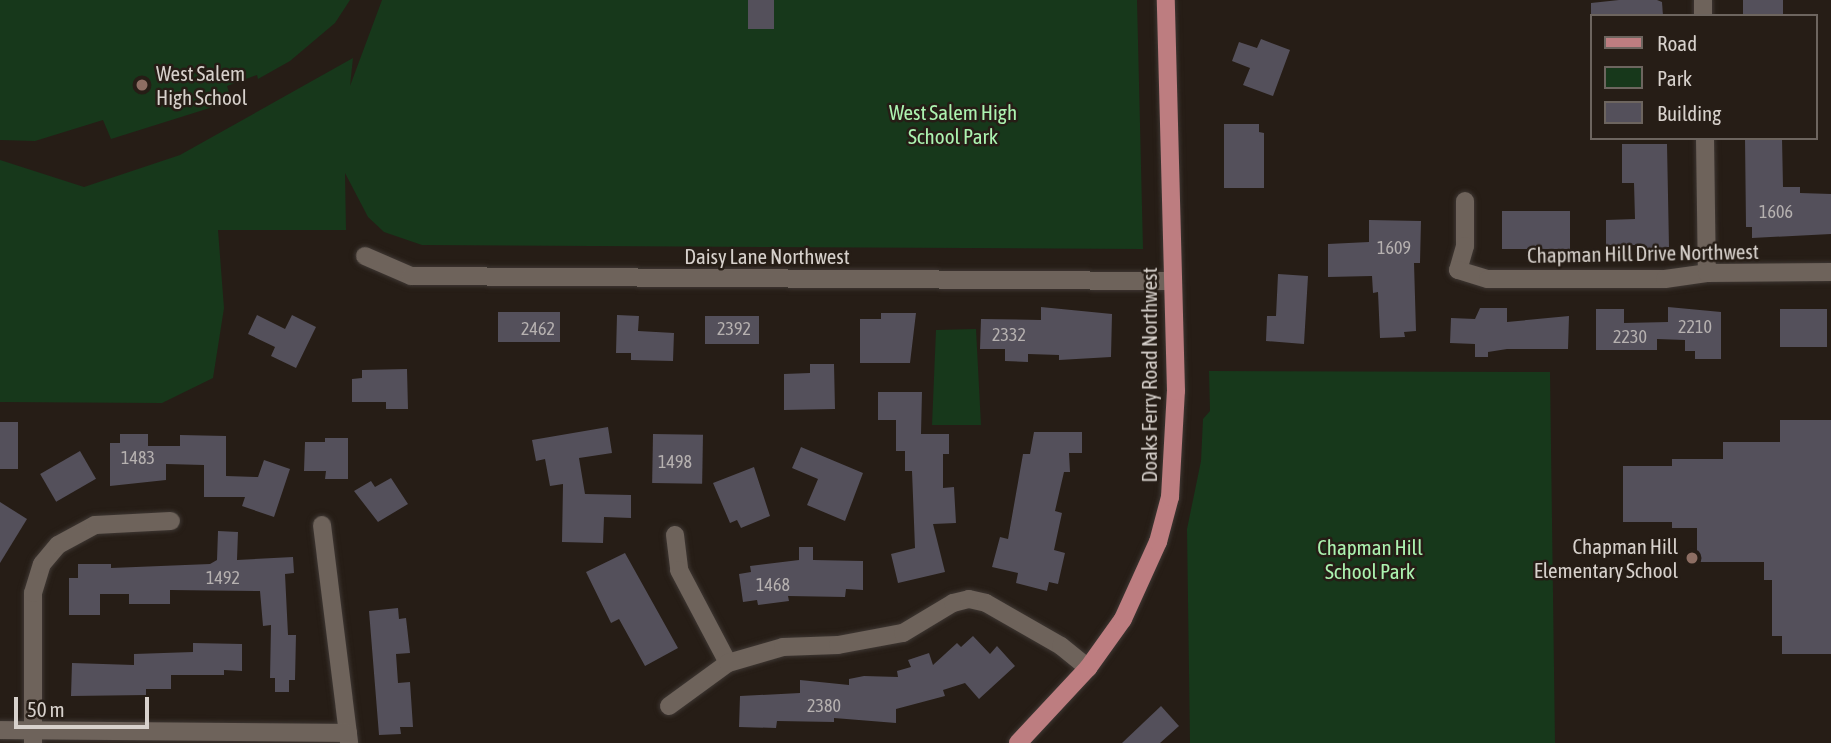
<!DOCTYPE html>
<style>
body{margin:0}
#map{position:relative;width:1831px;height:743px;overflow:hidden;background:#261d16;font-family:"Asap Condensed",sans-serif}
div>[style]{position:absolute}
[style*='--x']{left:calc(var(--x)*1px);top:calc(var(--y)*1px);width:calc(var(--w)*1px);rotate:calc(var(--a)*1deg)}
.green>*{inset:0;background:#17381b}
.building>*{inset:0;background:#54505b;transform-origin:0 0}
.roads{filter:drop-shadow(0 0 2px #3e3733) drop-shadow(0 0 2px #3e3733)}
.minor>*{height:18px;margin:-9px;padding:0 9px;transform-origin:9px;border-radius:9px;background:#6e635b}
.major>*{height:18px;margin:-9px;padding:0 9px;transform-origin:9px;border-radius:9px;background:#bd7d80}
.dots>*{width:19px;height:19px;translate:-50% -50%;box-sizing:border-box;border:4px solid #261d16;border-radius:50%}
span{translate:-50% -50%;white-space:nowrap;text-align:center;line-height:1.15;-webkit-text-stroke:5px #261d16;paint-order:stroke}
.number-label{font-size:18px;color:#b6b1b0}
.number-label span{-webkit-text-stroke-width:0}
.poi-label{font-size:21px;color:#d7d1cc}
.left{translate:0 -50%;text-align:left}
.right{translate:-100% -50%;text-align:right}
.park-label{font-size:21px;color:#acf3b0}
.street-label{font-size:21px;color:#d7d1cc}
.legend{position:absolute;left:1590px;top:14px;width:228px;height:126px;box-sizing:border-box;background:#261d16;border:2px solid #6d655f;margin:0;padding:9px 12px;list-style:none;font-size:21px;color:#d7d1cc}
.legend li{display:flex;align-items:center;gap:14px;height:35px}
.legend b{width:35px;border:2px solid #6d655f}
.scale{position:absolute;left:14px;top:697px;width:135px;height:32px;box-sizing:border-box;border:4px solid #d7d1cc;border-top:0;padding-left:9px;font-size:21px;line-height:24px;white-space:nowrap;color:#d7d1cc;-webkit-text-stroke:5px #261d16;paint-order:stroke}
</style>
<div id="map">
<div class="green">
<div style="clip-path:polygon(0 0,350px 0,335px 23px,290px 61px,258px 79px,257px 75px,227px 86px,232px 101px,111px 139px,103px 120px,35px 141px,0 140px)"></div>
<div style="clip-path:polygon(382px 0,1137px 0,1143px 249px,422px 245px,384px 232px,368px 217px,345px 173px,346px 230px,218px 230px,224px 308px,213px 378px,162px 403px,0 402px,0 160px,84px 187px,180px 155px,353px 58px,350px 86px)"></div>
<div style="clip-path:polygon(976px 329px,981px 425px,932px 425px,936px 330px)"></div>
<div style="clip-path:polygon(1209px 371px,1550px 372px,1555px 743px,1190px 743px,1187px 529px,1201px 461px,1203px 419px,1210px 411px)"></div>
</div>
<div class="building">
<div style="left:748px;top:0;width:26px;height:29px"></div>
<div style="clip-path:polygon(1619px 0,1657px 0,1662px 2px,1663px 16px,1591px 16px,1591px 3px)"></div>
<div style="left:1743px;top:0;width:40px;height:16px"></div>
<div style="clip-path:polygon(1261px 39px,1290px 50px,1273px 96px,1243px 85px,1250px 68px,1232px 61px,1239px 42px,1257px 48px)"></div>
<div style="clip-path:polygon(1224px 124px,1259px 124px,1259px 132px,1264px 133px,1264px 188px,1224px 188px)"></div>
<div style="clip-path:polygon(1745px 138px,1782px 138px,1783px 187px,1800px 187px,1800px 193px,1831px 194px,1831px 234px,1752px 238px,1752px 227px,1746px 227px)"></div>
<div style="clip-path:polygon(1622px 144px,1667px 144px,1669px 247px,1656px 248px,1656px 253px,1639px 253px,1639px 245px,1606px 245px,1606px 220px,1635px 219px,1634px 183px,1622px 183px)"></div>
<div style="left:1570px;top:211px;width:38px;height:68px;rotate:90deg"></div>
<div style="clip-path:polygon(1369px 220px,1421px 221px,1420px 263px,1414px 263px,1416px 331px,1404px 332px,1405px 337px,1380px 338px,1378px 292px,1373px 293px,1372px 276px,1328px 277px,1328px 244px,1369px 242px)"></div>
<div style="clip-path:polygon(1278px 274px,1308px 276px,1304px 344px,1266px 341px,1267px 316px,1276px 316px)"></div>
<div style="clip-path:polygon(1041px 307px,1112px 314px,1111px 357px,1059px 360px,1059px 355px,1028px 354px,1028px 362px,1005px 361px,1005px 349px,980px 349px,981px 319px,1041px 320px)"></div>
<div style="clip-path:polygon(1668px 307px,1721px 312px,1721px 359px,1695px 359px,1695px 351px,1685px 351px,1685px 340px,1657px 339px,1657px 350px,1596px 350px,1596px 309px,1624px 309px,1624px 323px,1668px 322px)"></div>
<div style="clip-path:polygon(1480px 308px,1507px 308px,1507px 322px,1569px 316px,1568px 349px,1507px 349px,1488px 352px,1488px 357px,1475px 357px,1475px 344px,1450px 343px,1451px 318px,1475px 319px)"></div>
<div style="left:1780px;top:309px;width:47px;height:38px"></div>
<div style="left:498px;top:312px;width:62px;height:30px"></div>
<div style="clip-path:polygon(881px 313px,916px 313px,910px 363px,860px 363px,860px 319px,881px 319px)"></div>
<div style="clip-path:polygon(257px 315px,285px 329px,292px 315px,316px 327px,296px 368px,271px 356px,275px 347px,248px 334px)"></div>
<div style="clip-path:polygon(617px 315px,639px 316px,638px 331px,674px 333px,673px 361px,631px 360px,631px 353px,616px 353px)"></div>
<div style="left:705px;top:316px;width:54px;height:28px"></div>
<div style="clip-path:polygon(810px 364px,834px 364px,835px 409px,784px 410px,784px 374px,810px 373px)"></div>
<div style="clip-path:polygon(407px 369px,408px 409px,386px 409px,386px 402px,352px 402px,352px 379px,362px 378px,362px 370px)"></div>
<div style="clip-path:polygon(878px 392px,922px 392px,921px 434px,949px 434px,949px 454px,943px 454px,943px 488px,954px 487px,956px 523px,933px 524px,945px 572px,898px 583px,891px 554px,915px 548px,912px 471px,905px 471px,905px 451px,896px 451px,896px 420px,878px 420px)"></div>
<div style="clip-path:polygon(1780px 420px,1831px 420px,1831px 654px,1782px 654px,1782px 636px,1772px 636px,1772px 580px,1764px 580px,1764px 562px,1697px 562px,1697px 528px,1672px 528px,1672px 522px,1623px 522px,1623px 466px,1672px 466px,1672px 459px,1723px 459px,1723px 442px,1780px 442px)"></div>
<div style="left:0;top:422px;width:18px;height:47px"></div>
<div style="clip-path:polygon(608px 427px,612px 453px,579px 458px,585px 494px,631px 495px,631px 518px,604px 517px,603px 543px,562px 542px,563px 484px,550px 486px,545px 459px,536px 461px,532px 440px)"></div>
<div style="clip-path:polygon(1034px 432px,1082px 432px,1082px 453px,1069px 453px,1070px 472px,1064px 472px,1055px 511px,1062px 513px,1054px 550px,1065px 553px,1058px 584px,1049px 582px,1047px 591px,1016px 583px,1018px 573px,992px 567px,1000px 537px,1008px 539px,1023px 454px,1030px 454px)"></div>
<div style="clip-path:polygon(120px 434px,148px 434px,148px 446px,180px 446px,180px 435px,226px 436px,226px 476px,258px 477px,264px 460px,290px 469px,274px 517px,242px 506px,245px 497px,204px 497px,204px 465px,166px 464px,166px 480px,110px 486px,110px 443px,120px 443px)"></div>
<div style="left:653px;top:434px;width:50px;height:49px;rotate:1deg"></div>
<div style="clip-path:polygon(325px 438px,348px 438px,348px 479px,325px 479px,326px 471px,304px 471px,305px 442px,325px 442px)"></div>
<div style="clip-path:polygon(801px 447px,863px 473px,845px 521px,807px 505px,818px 479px,792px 468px)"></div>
<div style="left:80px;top:451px;width:32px;height:46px;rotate:60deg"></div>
<div style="clip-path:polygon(754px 467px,770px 516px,741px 528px,737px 520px,730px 523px,713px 483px)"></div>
<div style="clip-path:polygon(391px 478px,408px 504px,378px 522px,354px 491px,371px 481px,375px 487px)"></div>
<div style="clip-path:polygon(0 502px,27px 519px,0 563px)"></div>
<div style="clip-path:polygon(218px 531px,238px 532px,237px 560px,293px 557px,294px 573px,285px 574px,288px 635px,296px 635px,295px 680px,289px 680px,289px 692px,275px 692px,275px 678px,270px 678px,271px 625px,263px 626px,260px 591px,170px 590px,170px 604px,129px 604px,129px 594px,100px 594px,100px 615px,69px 615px,69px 578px,78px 578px,78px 564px,111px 564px,111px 568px,210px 564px,217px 560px)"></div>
<div style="clip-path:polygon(799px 547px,813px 547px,813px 560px,863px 561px,863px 590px,846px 589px,845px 597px,788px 596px,789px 601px,758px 605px,757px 600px,743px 602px,739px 574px,751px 572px,750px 566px,799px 560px)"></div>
<div style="clip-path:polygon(625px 553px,678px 648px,645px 666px,619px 619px,611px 623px,586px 572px)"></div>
<div style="clip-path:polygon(398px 608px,399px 619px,406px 618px,410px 653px,396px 654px,398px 683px,410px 682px,413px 727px,400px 727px,401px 734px,379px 735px,369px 611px)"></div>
<div style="clip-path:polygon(973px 636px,990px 654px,997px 646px,1015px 666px,979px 699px,965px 683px,943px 690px,945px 696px,896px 709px,896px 723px,834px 718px,834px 722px,777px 721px,776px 728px,739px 727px,740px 696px,800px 693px,800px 680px,849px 685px,849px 679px,864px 676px,898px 677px,897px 671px,911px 667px,908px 660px,929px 653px,933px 665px,957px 643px,961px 647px)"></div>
<div style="clip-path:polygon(193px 643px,242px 644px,242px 671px,224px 670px,224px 675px,171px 675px,171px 689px,146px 689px,146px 695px,71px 696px,72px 663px,134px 665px,134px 654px,193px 652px)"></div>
<div style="clip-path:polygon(1161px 706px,1179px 726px,1160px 743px,1122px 743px)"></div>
</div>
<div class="roads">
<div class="minor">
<div style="--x:1703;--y:0;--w:16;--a:90"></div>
<div style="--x:1705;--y:138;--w:135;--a:89.2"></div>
<div style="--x:1465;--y:201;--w:45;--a:90"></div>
<div style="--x:1465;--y:246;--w:25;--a:106"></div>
<div style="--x:1458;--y:270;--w:31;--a:17"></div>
<div style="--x:1488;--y:279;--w:177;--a:0"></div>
<div style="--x:1665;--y:279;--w:42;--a:-8.1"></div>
<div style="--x:1707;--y:273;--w:124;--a:-0.5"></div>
<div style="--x:365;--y:256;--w:50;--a:23.5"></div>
<div style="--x:411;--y:276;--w:762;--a:0.38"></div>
<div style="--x:322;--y:525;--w:220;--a:82.9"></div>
<div style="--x:675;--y:535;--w:35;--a:83"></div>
<div style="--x:679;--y:570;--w:105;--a:62.2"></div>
<div style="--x:669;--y:706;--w:73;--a:-36.1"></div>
<div style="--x:728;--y:663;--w:57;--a:-16.2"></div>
<div style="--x:783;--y:647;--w:55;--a:-2.1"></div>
<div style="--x:838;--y:645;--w:66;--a:-10.5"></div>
<div style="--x:903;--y:633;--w:58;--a:-31"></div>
<div style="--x:953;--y:603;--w:16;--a:-14"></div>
<div style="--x:969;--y:599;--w:17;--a:13"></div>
<div style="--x:986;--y:603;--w:86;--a:29.8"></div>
<div style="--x:1061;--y:646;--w:35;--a:39"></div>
<div style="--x:0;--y:730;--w:348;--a:0.5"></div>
<div style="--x:33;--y:743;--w:150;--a:-90"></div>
<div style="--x:33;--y:593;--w:30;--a:-73"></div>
<div style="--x:42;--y:564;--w:25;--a:-50"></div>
<div style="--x:58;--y:545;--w:42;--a:-28.4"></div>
<div style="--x:95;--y:525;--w:76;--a:-3"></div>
</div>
<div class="major">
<div style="--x:1018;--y:743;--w:103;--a:-47"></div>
<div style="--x:1088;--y:668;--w:60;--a:-54.5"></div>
<div style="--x:1123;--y:619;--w:85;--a:-65.6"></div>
<div style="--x:1158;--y:542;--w:47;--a:-75.1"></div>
<div style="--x:1170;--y:497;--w:106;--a:-86.8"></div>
<div style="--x:1176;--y:391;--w:391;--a:-91.5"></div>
</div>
</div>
<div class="dots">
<div style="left:142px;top:85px;background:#8d6e63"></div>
<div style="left:1692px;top:558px;background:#8d6e63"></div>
</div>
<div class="number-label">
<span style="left:1776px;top:212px">1606</span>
<span style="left:1394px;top:248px">1609</span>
<span style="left:1695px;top:327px">2210</span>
<span style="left:538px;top:329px">2462</span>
<span style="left:734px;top:329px">2392</span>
<span style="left:1009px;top:335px">2332</span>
<span style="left:1630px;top:337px">2230</span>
<span style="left:138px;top:458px">1483</span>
<span style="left:675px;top:462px">1498</span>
<span style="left:223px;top:578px">1492</span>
<span style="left:773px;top:585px">1468</span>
<span style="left:824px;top:706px">2380</span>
</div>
<div class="poi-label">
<span class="left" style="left:156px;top:85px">West Salem<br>High School</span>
<span class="right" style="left:1678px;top:558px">Chapman Hill<br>Elementary School</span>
</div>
<div class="park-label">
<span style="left:953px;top:124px">West Salem High<br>School Park</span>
<span style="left:1370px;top:559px">Chapman Hill<br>School Park</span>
</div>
<div class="street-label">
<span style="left:1643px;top:253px;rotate:-1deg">Chapman Hill Drive Northwest</span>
<span style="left:767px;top:256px">Daisy Lane Northwest</span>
<span style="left:1149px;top:375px;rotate:-90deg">Doaks Ferry Road Northwest</span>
</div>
<ul class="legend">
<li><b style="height:9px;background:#bd7d80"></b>Road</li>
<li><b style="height:19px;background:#17381b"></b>Park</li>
<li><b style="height:19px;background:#54505b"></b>Building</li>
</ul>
<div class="scale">50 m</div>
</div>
